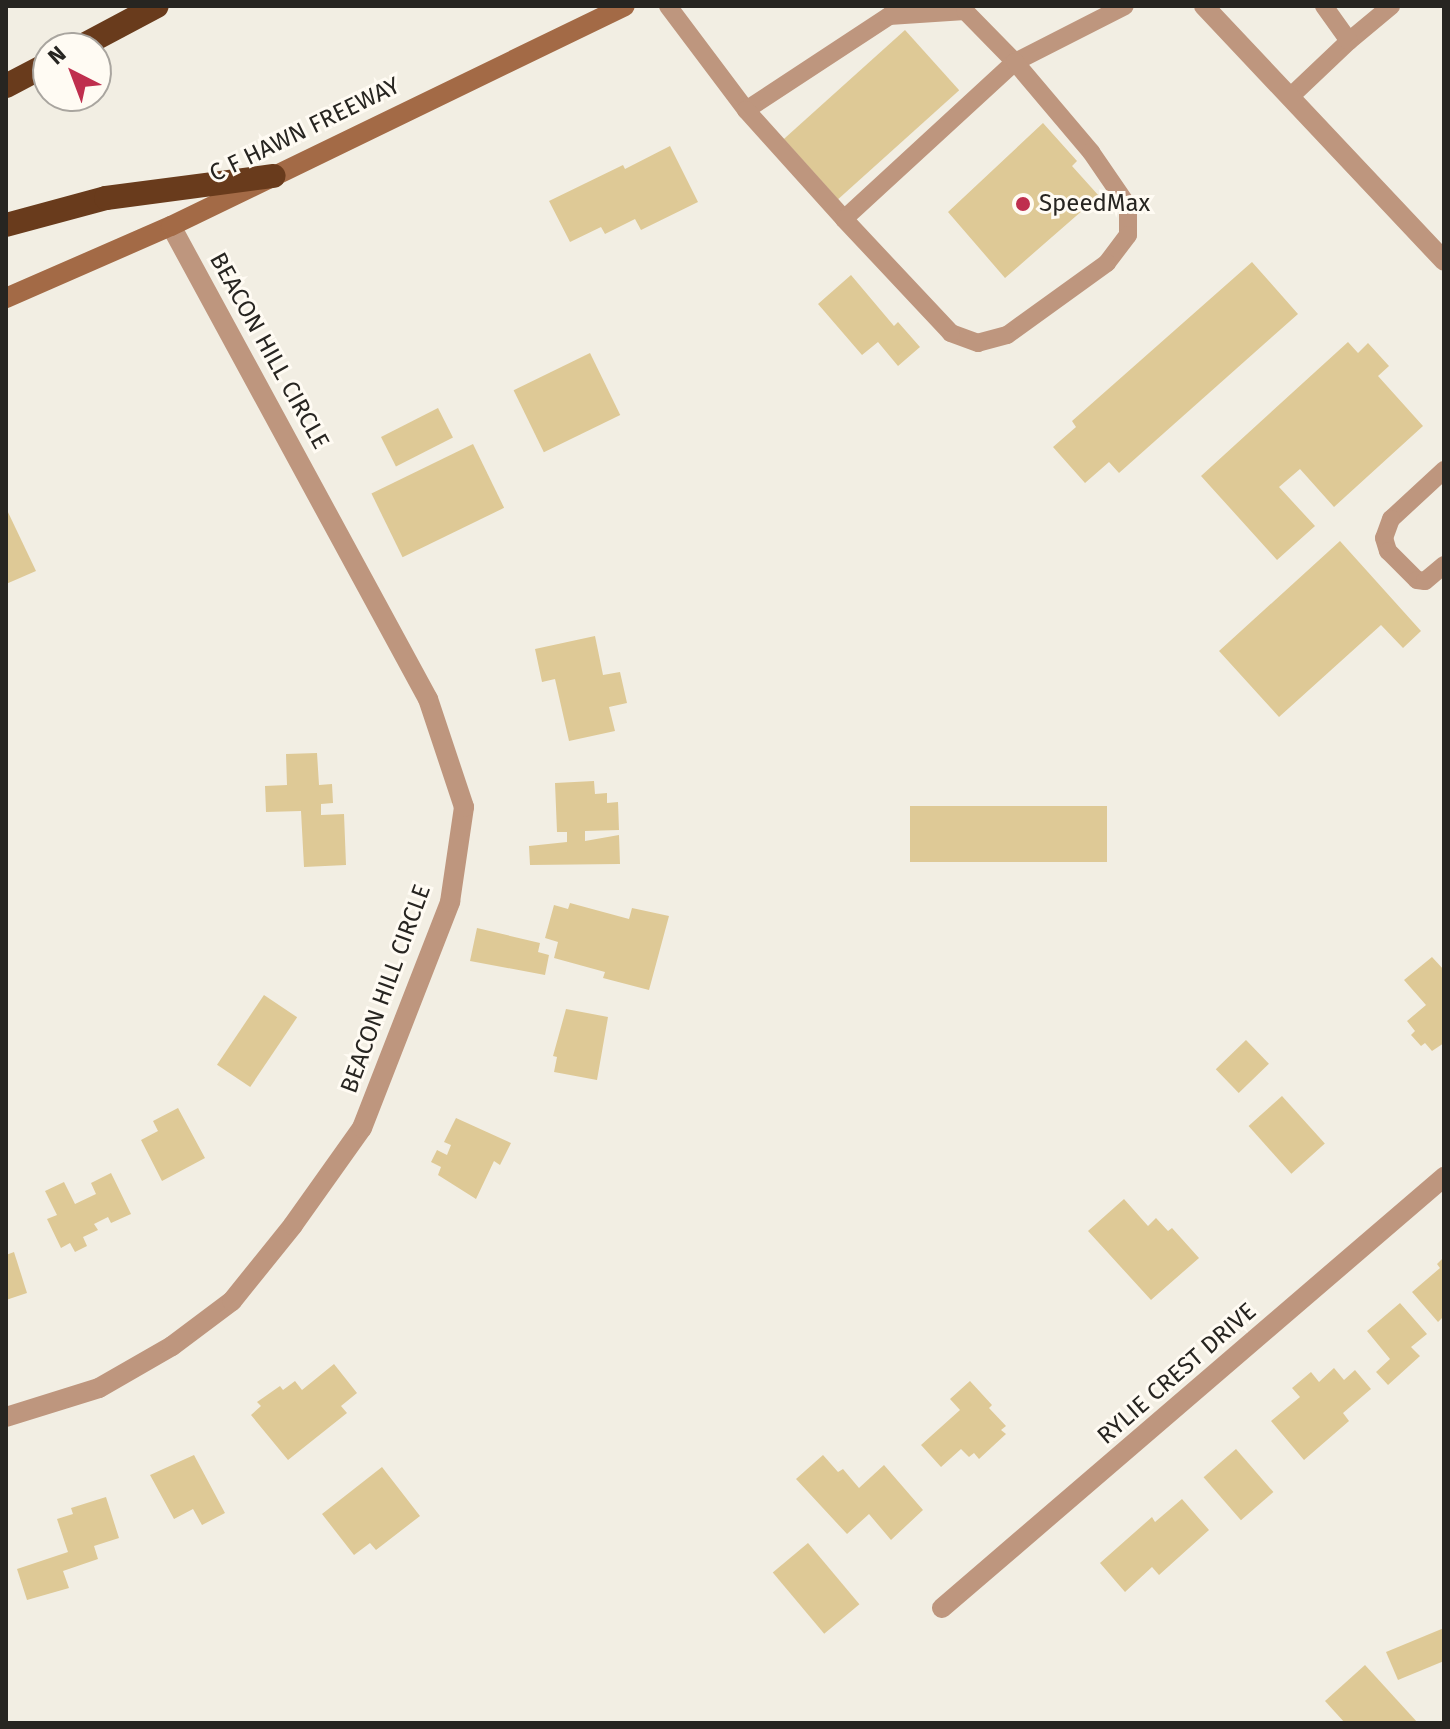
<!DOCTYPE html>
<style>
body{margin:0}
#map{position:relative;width:1450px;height:1729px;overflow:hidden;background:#f2eee3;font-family:"Fira Sans",sans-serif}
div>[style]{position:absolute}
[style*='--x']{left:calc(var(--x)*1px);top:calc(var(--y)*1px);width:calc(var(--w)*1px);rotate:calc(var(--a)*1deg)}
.building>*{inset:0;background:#dec996;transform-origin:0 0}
.service>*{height:18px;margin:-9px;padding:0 9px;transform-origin:9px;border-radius:9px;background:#be967e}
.minor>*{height:20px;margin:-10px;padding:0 10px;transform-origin:10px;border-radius:10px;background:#be967e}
.tertiary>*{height:20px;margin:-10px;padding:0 10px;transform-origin:10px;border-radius:10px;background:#be967e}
.secondary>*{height:20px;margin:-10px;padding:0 10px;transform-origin:10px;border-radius:10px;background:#a36a46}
.motorway>*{height:24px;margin:-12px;padding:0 12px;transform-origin:12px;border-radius:12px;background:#693b1c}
.dots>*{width:22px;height:22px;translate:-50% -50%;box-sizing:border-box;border:4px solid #fffbf3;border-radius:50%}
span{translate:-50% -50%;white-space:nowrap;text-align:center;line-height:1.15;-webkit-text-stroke:6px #fffbf3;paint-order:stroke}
.street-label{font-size:24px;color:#272521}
.poi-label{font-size:24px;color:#272521}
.left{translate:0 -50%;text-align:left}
.frame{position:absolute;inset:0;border:8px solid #272521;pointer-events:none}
.north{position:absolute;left:32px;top:32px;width:80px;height:80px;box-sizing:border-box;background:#fffbf3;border:2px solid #a9a59f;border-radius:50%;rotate:318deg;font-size:22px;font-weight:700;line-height:32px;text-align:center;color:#272521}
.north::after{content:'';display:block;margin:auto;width:28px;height:36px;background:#bf2f4e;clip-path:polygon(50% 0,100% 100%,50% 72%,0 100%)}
</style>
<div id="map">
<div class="building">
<div style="left:905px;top:30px;width:81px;height:163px;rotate:48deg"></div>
<div style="clip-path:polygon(1043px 123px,1077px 161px,1072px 166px,1099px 196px,1005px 278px,948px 212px)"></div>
<div style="clip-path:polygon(670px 146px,698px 202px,641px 230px,635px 219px,605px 234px,601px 227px,570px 242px,549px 201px,623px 165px,625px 169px)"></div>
<div style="clip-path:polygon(1252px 262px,1298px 314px,1119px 473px,1109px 462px,1085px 483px,1053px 447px,1076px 427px,1072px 421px)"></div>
<div style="clip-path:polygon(851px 275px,894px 326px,898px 322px,920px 347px,898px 366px,878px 342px,862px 355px,818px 304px)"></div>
<div style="clip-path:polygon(1348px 342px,1358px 353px,1368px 343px,1389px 366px,1378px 376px,1423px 426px,1334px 507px,1300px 469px,1279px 487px,1315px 526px,1277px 560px,1201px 476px)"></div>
<div style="left:590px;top:353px;width:69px;height:85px;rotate:64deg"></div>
<div style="left:438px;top:408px;width:33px;height:64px;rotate:63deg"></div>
<div style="left:473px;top:444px;width:71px;height:113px;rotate:64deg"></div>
<div style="clip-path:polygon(6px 508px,36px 571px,6px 584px)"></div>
<div style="clip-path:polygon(1340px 541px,1421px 631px,1403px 648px,1381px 625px,1279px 717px,1219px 651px)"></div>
<div style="clip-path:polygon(595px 636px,603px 675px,620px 672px,627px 703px,609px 707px,615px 731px,569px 741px,555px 679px,542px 682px,535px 649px)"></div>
<div style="clip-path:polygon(317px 753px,319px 785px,332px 784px,333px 803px,321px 804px,321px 815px,344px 814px,346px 865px,304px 867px,301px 811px,266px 812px,265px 786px,287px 785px,286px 754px)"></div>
<div style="clip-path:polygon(594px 781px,595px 794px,607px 793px,607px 803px,618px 802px,619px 830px,585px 831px,585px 841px,619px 835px,620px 864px,530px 865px,529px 846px,567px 842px,567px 832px,557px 832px,555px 783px)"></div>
<div style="left:910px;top:806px;width:197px;height:56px"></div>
<div style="clip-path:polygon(570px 903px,629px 919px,632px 908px,669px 916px,649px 990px,603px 978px,605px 972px,554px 958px,558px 942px,545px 938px,554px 905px,568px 909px)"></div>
<div style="clip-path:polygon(477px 928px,540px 943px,538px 952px,549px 955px,545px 975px,470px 961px)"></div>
<div style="clip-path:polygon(1432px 957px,1444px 970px,1444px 1043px,1432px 1051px,1425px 1043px,1421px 1046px,1411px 1035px,1415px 1031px,1407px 1021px,1426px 1005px,1404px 980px)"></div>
<div style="left:264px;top:995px;width:40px;height:84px;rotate:34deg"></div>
<div style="clip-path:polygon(566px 1009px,608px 1017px,597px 1080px,554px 1072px,557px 1057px,553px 1056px)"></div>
<div style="left:1246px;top:1040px;width:33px;height:42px;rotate:46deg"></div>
<div style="left:1282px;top:1096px;width:64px;height:45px;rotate:48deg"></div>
<div style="clip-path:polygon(178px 1108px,205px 1158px,162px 1181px,141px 1140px,158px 1131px,153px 1121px)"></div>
<div style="clip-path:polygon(456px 1118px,511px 1143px,500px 1165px,494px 1161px,476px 1199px,438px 1175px,441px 1167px,431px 1162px,437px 1150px,447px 1155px,451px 1145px,444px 1142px)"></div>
<div style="clip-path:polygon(111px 1173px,131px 1214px,111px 1223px,108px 1217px,94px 1224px,98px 1230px,83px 1237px,87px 1246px,75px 1252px,70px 1243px,61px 1248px,47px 1219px,57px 1215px,45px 1191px,64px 1182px,75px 1204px,96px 1194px,91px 1183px)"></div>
<div style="clip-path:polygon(1124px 1199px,1148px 1226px,1156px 1218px,1168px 1231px,1172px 1228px,1199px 1258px,1151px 1300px,1088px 1231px)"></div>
<div style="clip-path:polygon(14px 1252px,27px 1293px,6px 1300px,6px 1255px)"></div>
<div style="clip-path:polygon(1444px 1257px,1444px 1316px,1438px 1322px,1412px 1292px,1440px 1268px,1437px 1264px)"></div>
<div style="clip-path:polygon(1400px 1303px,1427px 1334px,1411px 1347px,1420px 1356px,1388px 1385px,1376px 1372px,1390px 1359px,1367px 1331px)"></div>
<div style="clip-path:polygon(334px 1364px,357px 1393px,341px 1406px,347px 1413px,288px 1460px,251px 1415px,261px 1406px,257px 1402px,280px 1386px,283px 1390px,295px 1381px,302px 1390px)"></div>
<div style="clip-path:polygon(1334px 1368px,1344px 1380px,1355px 1370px,1371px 1389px,1343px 1413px,1349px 1421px,1304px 1460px,1271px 1421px,1300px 1397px,1292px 1388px,1311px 1372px,1319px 1382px)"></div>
<div style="clip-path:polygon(970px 1381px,992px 1405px,989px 1408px,1006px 1426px,1001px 1430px,1006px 1434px,979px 1459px,974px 1453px,969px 1457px,961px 1449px,941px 1467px,921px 1445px,960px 1410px,950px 1399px)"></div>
<div style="left:1236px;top:1449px;width:57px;height:43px;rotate:49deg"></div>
<div style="clip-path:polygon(194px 1455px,225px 1513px,202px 1525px,193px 1509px,174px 1519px,150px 1475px)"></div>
<div style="clip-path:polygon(823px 1455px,838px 1472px,843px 1469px,859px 1488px,884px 1465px,923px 1510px,891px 1540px,869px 1514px,847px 1534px,796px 1479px)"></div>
<div style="clip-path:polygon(382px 1467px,420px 1516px,376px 1550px,370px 1543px,354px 1555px,322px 1514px)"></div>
<div style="clip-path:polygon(106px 1497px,119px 1538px,94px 1546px,98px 1559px,63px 1571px,69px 1588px,27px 1600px,17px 1569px,68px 1552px,57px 1519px,73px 1514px,71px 1508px)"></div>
<div style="clip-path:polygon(1182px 1499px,1209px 1530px,1159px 1575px,1152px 1567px,1125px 1592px,1100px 1563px,1152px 1517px,1155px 1522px)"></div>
<div style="left:808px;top:1543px;width:80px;height:46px;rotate:50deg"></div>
<div style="clip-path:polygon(1444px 1628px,1444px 1661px,1398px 1680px,1386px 1652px)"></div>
<div style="clip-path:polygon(1365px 1665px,1418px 1723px,1345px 1723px,1325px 1701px)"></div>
</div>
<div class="service">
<div style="--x:668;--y:6;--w:130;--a:53.1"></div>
<div style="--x:746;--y:110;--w:171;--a:-33.3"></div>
<div style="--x:889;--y:16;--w:76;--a:-3.8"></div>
<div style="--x:965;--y:11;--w:71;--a:45.6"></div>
<div style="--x:1015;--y:62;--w:123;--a:-27"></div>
<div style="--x:1349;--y:41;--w:55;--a:-39.8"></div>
<div style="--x:1290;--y:97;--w:81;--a:-43.5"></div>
<div style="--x:1349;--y:41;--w:43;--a:-125.5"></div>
<div style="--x:746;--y:110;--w:147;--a:48"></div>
<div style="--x:844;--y:219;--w:232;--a:-42.6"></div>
<div style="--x:1015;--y:62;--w:118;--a:49.8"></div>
<div style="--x:1091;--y:152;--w:65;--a:55.6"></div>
<div style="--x:1128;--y:206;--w:29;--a:90"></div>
<div style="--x:1128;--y:235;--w:35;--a:127"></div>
<div style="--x:1107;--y:263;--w:123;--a:144.2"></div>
<div style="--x:1007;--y:335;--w:30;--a:165"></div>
<div style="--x:978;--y:343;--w:29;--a:-160"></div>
<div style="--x:951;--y:333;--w:156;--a:-133.2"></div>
<div style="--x:1444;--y:470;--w:72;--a:137.2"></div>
<div style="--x:1391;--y:519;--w:20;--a:110"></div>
<div style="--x:1384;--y:538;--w:14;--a:73"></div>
<div style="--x:1388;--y:551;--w:41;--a:45"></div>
<div style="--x:1417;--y:580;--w:8;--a:7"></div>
<div style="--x:1425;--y:581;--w:25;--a:-40"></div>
</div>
<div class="minor">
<div style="--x:6;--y:1417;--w:97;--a:-17.3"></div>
<div style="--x:99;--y:1388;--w:84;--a:-29.9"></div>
<div style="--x:172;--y:1346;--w:75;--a:-36.9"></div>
<div style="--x:232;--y:1301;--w:97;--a:-51.2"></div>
<div style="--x:293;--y:1225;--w:119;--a:-54.6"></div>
<div style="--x:362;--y:1128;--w:243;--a:-68.7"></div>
<div style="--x:450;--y:902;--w:96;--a:-81.6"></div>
<div style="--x:464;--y:807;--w:114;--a:-108.4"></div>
<div style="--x:428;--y:699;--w:538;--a:-118.52"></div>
<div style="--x:942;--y:1608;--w:662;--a:-40.65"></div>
</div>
<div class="tertiary">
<div style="--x:1204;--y:6;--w:350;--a:46.7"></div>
</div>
<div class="secondary">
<div style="--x:6;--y:298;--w:180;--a:-23.6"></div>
<div style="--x:171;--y:226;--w:504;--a:-25.85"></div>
</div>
<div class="motorway">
<div style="--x:78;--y:48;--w:89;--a:-28"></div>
<div style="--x:6;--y:86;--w:47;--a:-27.6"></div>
<div style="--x:6;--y:225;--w:104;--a:-15.1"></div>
<div style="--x:106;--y:198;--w:169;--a:-7.5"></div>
</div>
<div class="dots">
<div style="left:1023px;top:204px;background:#bf2f4e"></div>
</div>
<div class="street-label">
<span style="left:305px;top:130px;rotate:-26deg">C F HAWN FREEWAY</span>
<span style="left:269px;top:351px;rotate:61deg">BEACON HILL CIRCLE</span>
<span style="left:386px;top:989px;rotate:-70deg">BEACON HILL CIRCLE</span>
<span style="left:1177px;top:1374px;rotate:-41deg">RYLIE CREST DRIVE</span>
</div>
<div class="poi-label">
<span class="left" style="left:1039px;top:204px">SpeedMax</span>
</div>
<div class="frame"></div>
<div class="north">N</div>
</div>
